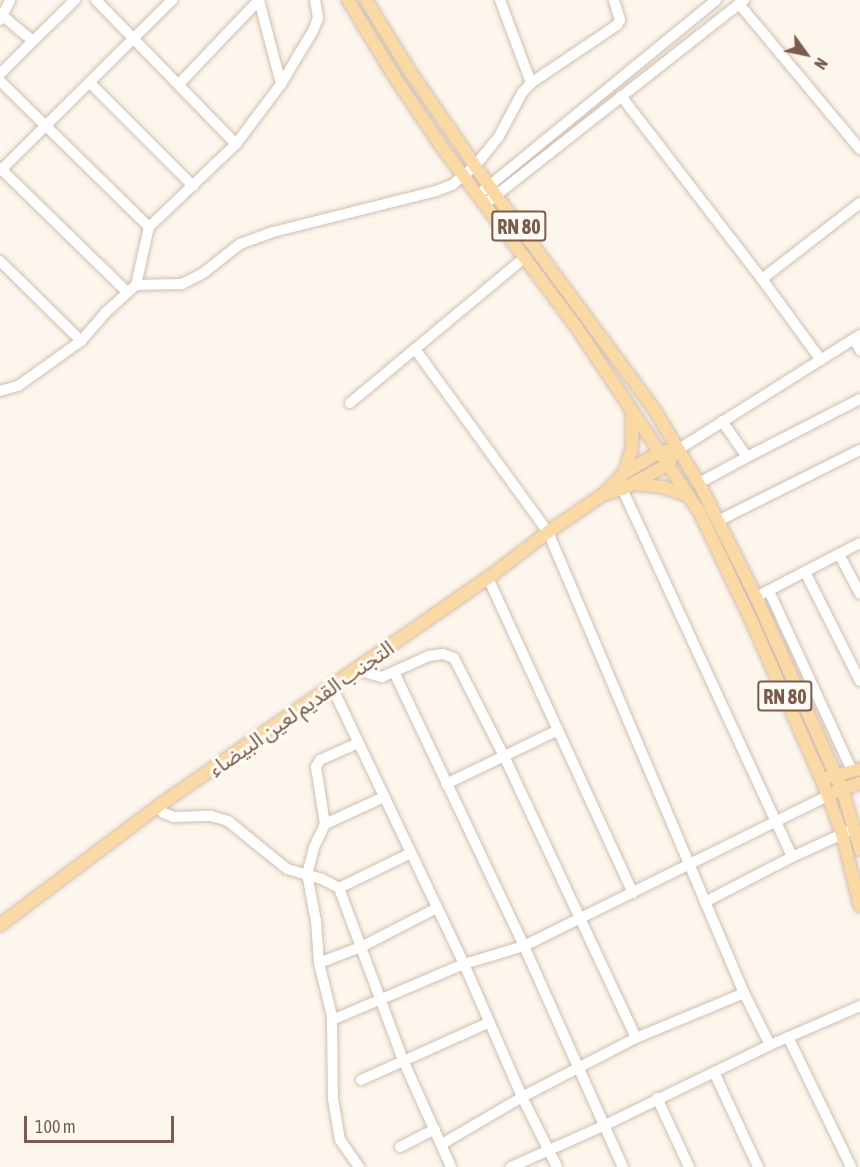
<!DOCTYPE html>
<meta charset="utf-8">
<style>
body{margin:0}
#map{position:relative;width:860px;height:1167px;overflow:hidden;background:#fdf6ec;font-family:"Asap Condensed","Noto Sans Arabic",sans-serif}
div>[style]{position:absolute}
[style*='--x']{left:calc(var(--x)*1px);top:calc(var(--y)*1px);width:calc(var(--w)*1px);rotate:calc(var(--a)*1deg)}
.roads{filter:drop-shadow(0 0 2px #d1beb0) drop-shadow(0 0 2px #d1beb0)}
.minor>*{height:10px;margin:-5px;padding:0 5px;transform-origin:5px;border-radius:5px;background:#fff}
.major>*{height:12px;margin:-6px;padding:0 6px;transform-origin:6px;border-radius:6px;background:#fbd9a5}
span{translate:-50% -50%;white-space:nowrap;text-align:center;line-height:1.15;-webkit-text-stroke:6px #fffaf3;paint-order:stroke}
.shield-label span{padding:2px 4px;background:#fffaf3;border:2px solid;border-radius:4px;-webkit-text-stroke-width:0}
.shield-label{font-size:20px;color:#7a5c4d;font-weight:700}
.street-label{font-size:21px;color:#7a5c4d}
.north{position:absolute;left:776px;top:24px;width:60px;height:60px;-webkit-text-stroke:4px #fffaf3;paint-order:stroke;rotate:123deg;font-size:16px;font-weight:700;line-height:24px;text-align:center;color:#7a5c4d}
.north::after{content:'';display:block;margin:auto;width:21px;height:27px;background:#7a5c4d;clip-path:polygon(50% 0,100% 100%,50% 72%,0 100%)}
.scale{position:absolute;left:24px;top:1116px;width:150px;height:27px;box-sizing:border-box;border:3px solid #7a5c4d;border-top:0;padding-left:8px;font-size:18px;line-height:21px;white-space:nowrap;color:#7a5c4d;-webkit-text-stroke:4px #fffaf3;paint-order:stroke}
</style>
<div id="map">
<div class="roads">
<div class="minor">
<div style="--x:96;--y:0;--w:201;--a:45.8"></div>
<div style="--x:500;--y:0;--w:89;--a:69.5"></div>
<div style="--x:739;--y:4;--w:189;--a:50.2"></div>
<div style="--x:3;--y:16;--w:39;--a:40"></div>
<div style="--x:33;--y:41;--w:59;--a:-44.3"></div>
<div style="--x:0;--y:20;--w:22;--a:-63"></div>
<div style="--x:0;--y:74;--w:47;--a:-45"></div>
<div style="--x:0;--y:81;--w:209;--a:44.4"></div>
<div style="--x:149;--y:227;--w:120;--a:-43.7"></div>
<div style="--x:236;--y:144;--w:75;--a:-53.1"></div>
<div style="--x:281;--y:84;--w:87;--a:-104.7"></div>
<div style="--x:90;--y:83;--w:146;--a:45"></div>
<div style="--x:179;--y:84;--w:116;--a:-46.4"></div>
<div style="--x:281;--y:84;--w:62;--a:-58.9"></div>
<div style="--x:313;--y:31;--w:14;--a:-69"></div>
<div style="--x:318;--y:18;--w:18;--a:-99"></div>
<div style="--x:621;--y:96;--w:231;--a:52.4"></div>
<div style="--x:0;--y:168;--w:177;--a:44.3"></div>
<div style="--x:0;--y:171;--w:243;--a:-44.8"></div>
<div style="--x:478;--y:195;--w:308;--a:-39.3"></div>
<div style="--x:485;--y:204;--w:330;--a:-38.2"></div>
<div style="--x:0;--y:261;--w:114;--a:44.6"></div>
<div style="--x:136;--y:285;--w:59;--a:-77.4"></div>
<div style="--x:854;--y:339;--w:13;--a:61"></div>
<div style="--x:415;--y:349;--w:226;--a:54"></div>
<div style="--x:548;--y:532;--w:501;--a:66.97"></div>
<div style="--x:744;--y:993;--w:58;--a:63.4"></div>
<div style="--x:770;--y:1045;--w:186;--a:154.1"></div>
<div style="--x:603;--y:1126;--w:101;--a:156"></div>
<div style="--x:821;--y:360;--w:100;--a:-126.1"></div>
<div style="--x:762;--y:279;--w:124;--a:-37.8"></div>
<div style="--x:0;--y:391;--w:19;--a:-16"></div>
<div style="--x:18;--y:386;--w:77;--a:-35.5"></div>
<div style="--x:81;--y:341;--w:37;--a:-49"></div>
<div style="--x:105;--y:313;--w:42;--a:-42.1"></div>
<div style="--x:136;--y:285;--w:46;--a:-1.2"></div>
<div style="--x:182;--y:284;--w:22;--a:-27"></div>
<div style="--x:202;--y:274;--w:48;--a:-38.3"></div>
<div style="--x:240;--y:244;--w:35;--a:-20"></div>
<div style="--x:273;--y:232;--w:168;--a:-14.1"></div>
<div style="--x:436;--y:191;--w:17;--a:-21"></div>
<div style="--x:452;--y:185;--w:30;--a:-40"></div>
<div style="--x:475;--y:166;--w:38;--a:-51"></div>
<div style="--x:499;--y:136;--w:49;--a:-61.9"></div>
<div style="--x:522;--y:93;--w:13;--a:-48"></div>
<div style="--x:531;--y:83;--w:104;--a:-34"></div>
<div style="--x:617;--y:25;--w:6;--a:-59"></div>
<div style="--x:620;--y:20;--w:21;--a:-107"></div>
<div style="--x:350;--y:403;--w:228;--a:-39.8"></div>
<div style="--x:722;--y:421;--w:44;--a:55.2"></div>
<div style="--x:747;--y:457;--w:127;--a:-27.2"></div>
<div style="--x:679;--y:449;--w:214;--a:-32.2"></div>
<div style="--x:619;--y:482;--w:413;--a:65.2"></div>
<div style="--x:792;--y:857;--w:98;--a:152.7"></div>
<div style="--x:699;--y:483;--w:55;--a:-28.4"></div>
<div style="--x:718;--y:521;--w:159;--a:-26.6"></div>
<div style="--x:839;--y:554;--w:45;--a:62.3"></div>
<div style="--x:805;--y:572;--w:122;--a:63.2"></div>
<div style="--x:488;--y:578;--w:347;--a:65.3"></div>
<div style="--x:769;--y:591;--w:198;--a:65.2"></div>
<div style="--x:756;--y:597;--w:117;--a:-27.4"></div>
<div style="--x:357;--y:670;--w:26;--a:16"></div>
<div style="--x:382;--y:677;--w:51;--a:-24.1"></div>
<div style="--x:429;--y:656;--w:14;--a:-8"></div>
<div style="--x:443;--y:654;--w:12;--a:20"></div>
<div style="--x:454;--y:658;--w:110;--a:63"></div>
<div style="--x:504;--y:756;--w:311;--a:64.9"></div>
<div style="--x:394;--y:672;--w:303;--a:64.6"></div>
<div style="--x:524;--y:946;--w:242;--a:65.9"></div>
<div style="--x:332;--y:687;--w:307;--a:64.5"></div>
<div style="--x:464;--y:964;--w:145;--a:66.4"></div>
<div style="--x:522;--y:1097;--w:78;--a:63.4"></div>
<div style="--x:446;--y:784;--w:124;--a:-25.7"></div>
<div style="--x:157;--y:807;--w:9;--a:41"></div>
<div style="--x:164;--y:813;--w:11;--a:22"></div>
<div style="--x:174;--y:817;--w:37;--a:-2"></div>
<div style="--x:211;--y:816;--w:18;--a:16"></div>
<div style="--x:228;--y:821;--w:76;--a:39.1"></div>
<div style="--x:287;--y:869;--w:36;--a:16"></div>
<div style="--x:322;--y:879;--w:19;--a:28"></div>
<div style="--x:339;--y:888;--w:184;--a:69.6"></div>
<div style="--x:403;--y:1060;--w:117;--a:65.8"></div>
<div style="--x:325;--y:824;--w:58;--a:-99"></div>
<div style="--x:316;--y:767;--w:8;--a:-60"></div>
<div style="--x:320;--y:760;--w:42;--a:-24.1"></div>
<div style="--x:792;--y:857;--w:63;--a:-24.5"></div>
<div style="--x:339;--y:888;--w:80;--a:-25.9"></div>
<div style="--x:319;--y:963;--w:45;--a:-20.9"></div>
<div style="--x:361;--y:947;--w:85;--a:-27.2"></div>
<div style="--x:332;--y:1020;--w:143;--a:-23"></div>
<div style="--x:464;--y:964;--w:63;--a:-16.7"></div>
<div style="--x:524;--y:946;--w:339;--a:-26.3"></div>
<div style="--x:788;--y:1037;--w:144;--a:64.1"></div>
<div style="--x:770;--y:1045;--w:98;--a:-23.4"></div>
<div style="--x:714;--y:1072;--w:105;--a:65.1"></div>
<div style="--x:361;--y:1080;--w:141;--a:-24.2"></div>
<div style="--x:657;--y:1098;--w:76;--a:65.1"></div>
<div style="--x:442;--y:1144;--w:93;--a:-30.4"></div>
<div style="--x:522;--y:1097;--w:128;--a:-27.4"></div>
<div style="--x:636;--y:1038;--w:117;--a:-22.6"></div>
<div style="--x:400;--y:1147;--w:39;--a:-27"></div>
<div style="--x:359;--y:1167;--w:33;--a:-125"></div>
<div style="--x:340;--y:1140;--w:42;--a:-99.7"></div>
<div style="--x:333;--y:1099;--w:83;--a:-90.7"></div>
<div style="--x:332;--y:1016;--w:55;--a:-103.8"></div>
<div style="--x:319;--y:963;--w:42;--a:-94.1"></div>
<div style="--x:316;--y:921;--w:48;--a:-100.8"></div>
<div style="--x:307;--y:874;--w:28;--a:-75"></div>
<div style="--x:314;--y:847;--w:25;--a:-64"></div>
<div style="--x:325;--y:824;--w:65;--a:-24.6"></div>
</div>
<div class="major">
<div style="--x:348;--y:0;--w:89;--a:58.8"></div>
<div style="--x:394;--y:76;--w:89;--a:56"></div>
<div style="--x:444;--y:150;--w:222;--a:53.2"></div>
<div style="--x:577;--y:328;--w:222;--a:56.4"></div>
<div style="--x:700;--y:513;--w:119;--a:64.5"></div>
<div style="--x:751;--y:620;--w:175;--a:66.1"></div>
<div style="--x:822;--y:780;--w:58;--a:69.7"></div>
<div style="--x:842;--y:834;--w:74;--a:76"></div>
<div style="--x:366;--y:0;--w:82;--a:58.4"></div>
<div style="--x:409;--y:70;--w:141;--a:55.4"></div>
<div style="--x:489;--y:186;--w:277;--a:53.5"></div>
<div style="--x:654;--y:409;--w:93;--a:59"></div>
<div style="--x:702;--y:489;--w:121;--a:63.4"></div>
<div style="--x:756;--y:597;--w:210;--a:65.9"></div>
<div style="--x:842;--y:789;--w:63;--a:73.3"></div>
<div style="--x:624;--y:473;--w:25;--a:-72"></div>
<div style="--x:632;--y:449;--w:36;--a:-90"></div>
<div style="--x:633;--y:484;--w:30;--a:6"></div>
<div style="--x:663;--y:487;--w:24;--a:19"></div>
<div style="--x:605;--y:494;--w:19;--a:-16"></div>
<div style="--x:623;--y:489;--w:50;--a:-28.6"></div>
<div style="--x:667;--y:465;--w:7;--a:-56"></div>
<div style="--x:829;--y:777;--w:32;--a:-14"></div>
<div style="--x:835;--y:792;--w:27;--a:-20"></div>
<div style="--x:0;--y:925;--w:196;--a:-36.9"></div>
<div style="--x:157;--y:807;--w:402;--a:-34.7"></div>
<div style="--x:488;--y:578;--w:76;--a:-37.5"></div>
<div style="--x:548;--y:532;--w:68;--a:-34.2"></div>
<div style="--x:604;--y:494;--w:29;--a:-46"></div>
<div style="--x:624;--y:473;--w:42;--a:-30.3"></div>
<div style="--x:660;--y:452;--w:19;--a:-9"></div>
</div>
</div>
<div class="shield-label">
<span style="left:519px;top:226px">RN 80</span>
<span style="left:785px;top:696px">RN 80</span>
</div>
<div class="street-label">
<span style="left:301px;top:708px;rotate:-35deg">التجنب القديم لعين البيضاء</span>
</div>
<div class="north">N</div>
<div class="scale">100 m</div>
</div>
